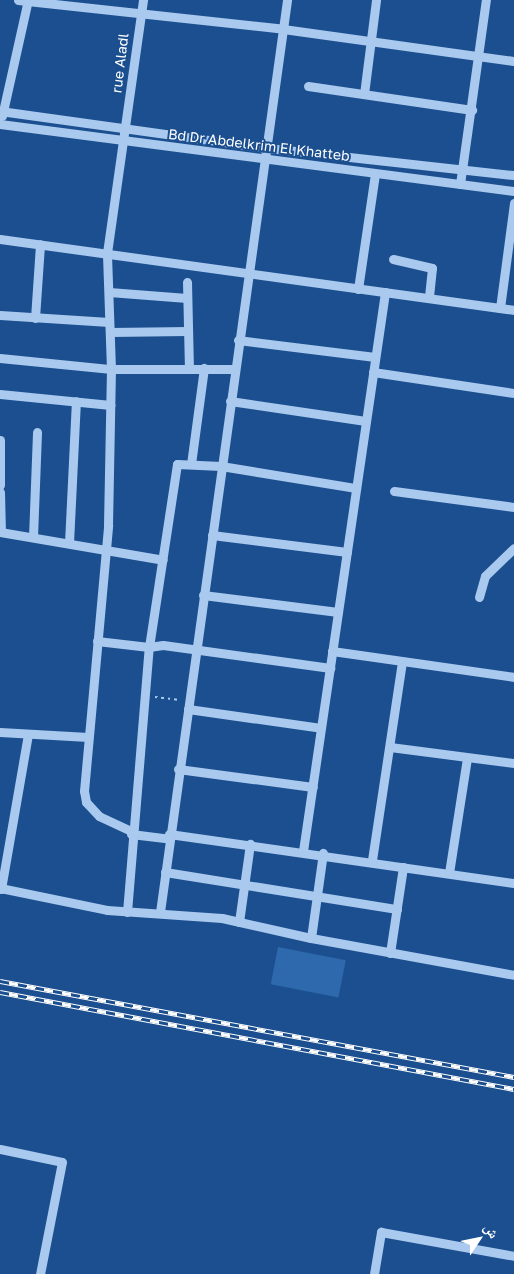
<!DOCTYPE html>
<meta charset="utf-8">
<style>
body{margin:0}
#map{position:relative;width:514px;height:1274px;overflow:hidden;background:#1b4f8f;font-family:"Golos Text","Noto Naskh Arabic",sans-serif}
div>[style]{position:absolute}
[style*='--x']{left:calc(var(--x)*1px);top:calc(var(--y)*1px);width:calc(var(--w)*1px);rotate:calc(var(--a)*1deg)}
.green>*{inset:0;background:#2e69ad;transform-origin:0 0}
.path>*{height:2px;margin-top:-1px;transform-origin:0;background:repeating-linear-gradient(90deg,#a9c9ee 0 2.5px,transparent 0 6.5px)}
.minor>*{height:9px;margin:-4.5px;padding:0 4.5px;transform-origin:4.5px;border-radius:4.5px;background:#a9c9ee}
.rail>*{height:5px;margin-top:-2.5px;transform-origin:0;background:repeating-linear-gradient(90deg,#1b4f8f 0 9px,#fff 0 18px);box-sizing:border-box;border-block:1px solid #fff}
span{translate:-50% -50%;white-space:nowrap;text-align:center;line-height:1.15;-webkit-text-stroke:4px #1b4f8f;paint-order:stroke}
.street-label{font-size:14px;color:#fff}
.north{position:absolute;left:454px;top:1214px;width:50px;height:50px;-webkit-text-stroke:4px #1b4f8f;paint-order:stroke;rotate:56deg;font-size:14px;font-weight:700;line-height:20px;text-align:center;color:#fff}
.north::after{content:'';display:block;margin:auto;width:18px;height:22px;background:#fff;clip-path:polygon(50% 0,100% 100%,50% 72%,0 100%)}
</style>
<div id="map">
<div class="green">
<div style="left:278px;top:947px;width:69px;height:38px;rotate:11deg"></div>
</div>
<div class="path">
<div style="--x:155;--y:697;--w:25;--a:7"></div>
</div>
<div class="minor">
<div style="--x:18;--y:0;--w:267;--a:6.2"></div>
<div style="--x:283;--y:29;--w:233;--a:7.9"></div>
<div style="--x:308;--y:86;--w:166;--a:8.3"></div>
<div style="--x:364;--y:94;--w:95;--a:-82.7"></div>
<div style="--x:0;--y:111;--w:271;--a:7.9"></div>
<div style="--x:268;--y:148;--w:247;--a:6.3"></div>
<div style="--x:2;--y:116;--w:119;--a:-77.4"></div>
<div style="--x:0;--y:124;--w:518;--a:7.43"></div>
<div style="--x:460;--y:184;--w:186;--a:-82"></div>
<div style="--x:0;--y:239;--w:519;--a:7.86"></div>
<div style="--x:393;--y:259;--w:40;--a:13"></div>
<div style="--x:432;--y:268;--w:30;--a:96"></div>
<div style="--x:187;--y:282;--w:86;--a:88.7"></div>
<div style="--x:358;--y:289;--w:116;--a:-81.6"></div>
<div style="--x:109;--y:292;--w:78;--a:4.4"></div>
<div style="--x:500;--y:308;--w:106;--a:-82.4"></div>
<div style="--x:0;--y:315;--w:109;--a:3.7"></div>
<div style="--x:35;--y:318;--w:74;--a:-86.1"></div>
<div style="--x:110;--y:332;--w:78;--a:-0.7"></div>
<div style="--x:238;--y:340;--w:138;--a:7.1"></div>
<div style="--x:0;--y:358;--w:112;--a:5.7"></div>
<div style="--x:111;--y:369;--w:116;--a:-92"></div>
<div style="--x:107;--y:253;--w:256;--a:-81.9"></div>
<div style="--x:373;--y:372;--w:143;--a:8.5"></div>
<div style="--x:0;--y:394;--w:111;--a:5.7"></div>
<div style="--x:230;--y:401;--w:137;--a:8.4"></div>
<div style="--x:0;--y:440;--w:45;--a:90"></div>
<div style="--x:191;--y:464;--w:97;--a:-82.3"></div>
<div style="--x:394;--y:491;--w:121;--a:7.6"></div>
<div style="--x:0;--y:492;--w:40;--a:88.6"></div>
<div style="--x:0;--y:532;--w:165;--a:9.7"></div>
<div style="--x:212;--y:535;--w:136;--a:7.2"></div>
<div style="--x:33;--y:537;--w:105;--a:-87.8"></div>
<div style="--x:69;--y:543;--w:142;--a:-87.2"></div>
<div style="--x:203;--y:595;--w:136;--a:7.2"></div>
<div style="--x:479;--y:597;--w:22;--a:-74"></div>
<div style="--x:485;--y:576;--w:40;--a:-44"></div>
<div style="--x:97;--y:641;--w:52;--a:6.6"></div>
<div style="--x:149;--y:647;--w:185;--a:-81.3"></div>
<div style="--x:177;--y:464;--w:44;--a:2.6"></div>
<div style="--x:221;--y:466;--w:137;--a:9.3"></div>
<div style="--x:332;--y:651;--w:184;--a:8.1"></div>
<div style="--x:188;--y:709;--w:134;--a:8.1"></div>
<div style="--x:0;--y:732;--w:88;--a:3.3"></div>
<div style="--x:390;--y:747;--w:125;--a:7.4"></div>
<div style="--x:178;--y:769;--w:136;--a:7.6"></div>
<div style="--x:131;--y:831;--w:35;--a:-155"></div>
<div style="--x:99;--y:816;--w:19;--a:-133"></div>
<div style="--x:86;--y:802;--w:11;--a:-100"></div>
<div style="--x:84;--y:791;--w:267;--a:-84.8"></div>
<div style="--x:108;--y:525;--w:156;--a:-88.9"></div>
<div style="--x:111;--y:369;--w:124;--a:0"></div>
<div style="--x:131;--y:834;--w:38;--a:7"></div>
<div style="--x:169;--y:834;--w:348;--a:8.1"></div>
<div style="--x:303;--y:851;--w:565;--a:-81.65"></div>
<div style="--x:372;--y:860;--w:200;--a:-81.4"></div>
<div style="--x:165;--y:872;--w:235;--a:9.1"></div>
<div style="--x:449;--y:873;--w:116;--a:-81.1"></div>
<div style="--x:0;--y:888;--w:109;--a:11.6"></div>
<div style="--x:107;--y:910;--w:115;--a:4"></div>
<div style="--x:222;--y:918;--w:91;--a:12.7"></div>
<div style="--x:311;--y:938;--w:206;--a:10.3"></div>
<div style="--x:1;--y:889;--w:157;--a:-80.1"></div>
<div style="--x:127;--y:912;--w:266;--a:-85.3"></div>
<div style="--x:149;--y:647;--w:14;--a:-8"></div>
<div style="--x:163;--y:645;--w:169;--a:7.8"></div>
<div style="--x:160;--y:912;--w:921;--a:-82.07"></div>
<div style="--x:239;--y:922;--w:79;--a:-82"></div>
<div style="--x:311;--y:938;--w:86;--a:-82"></div>
<div style="--x:390;--y:953;--w:87;--a:-81.4"></div>
<div style="--x:0;--y:1149;--w:63;--a:11.8"></div>
<div style="--x:62;--y:1162;--w:114;--a:101.1"></div>
<div style="--x:374;--y:1274;--w:43;--a:-80.5"></div>
<div style="--x:381;--y:1232;--w:135;--a:10.2"></div>
</div>
<div class="rail">
<div style="--x:0;--y:981;--w:523;--a:10.58"></div>
<div style="--x:0;--y:992;--w:523;--a:10.69"></div>
</div>
<div class="street-label">
<span style="left:120px;top:63px;rotate:-83deg">rue Aladl</span>
<span style="left:259px;top:145px;rotate:7deg">Bd Dr Abdelkrim El Khatteb</span>
</div>
<div class="north">ش</div>
</div>
